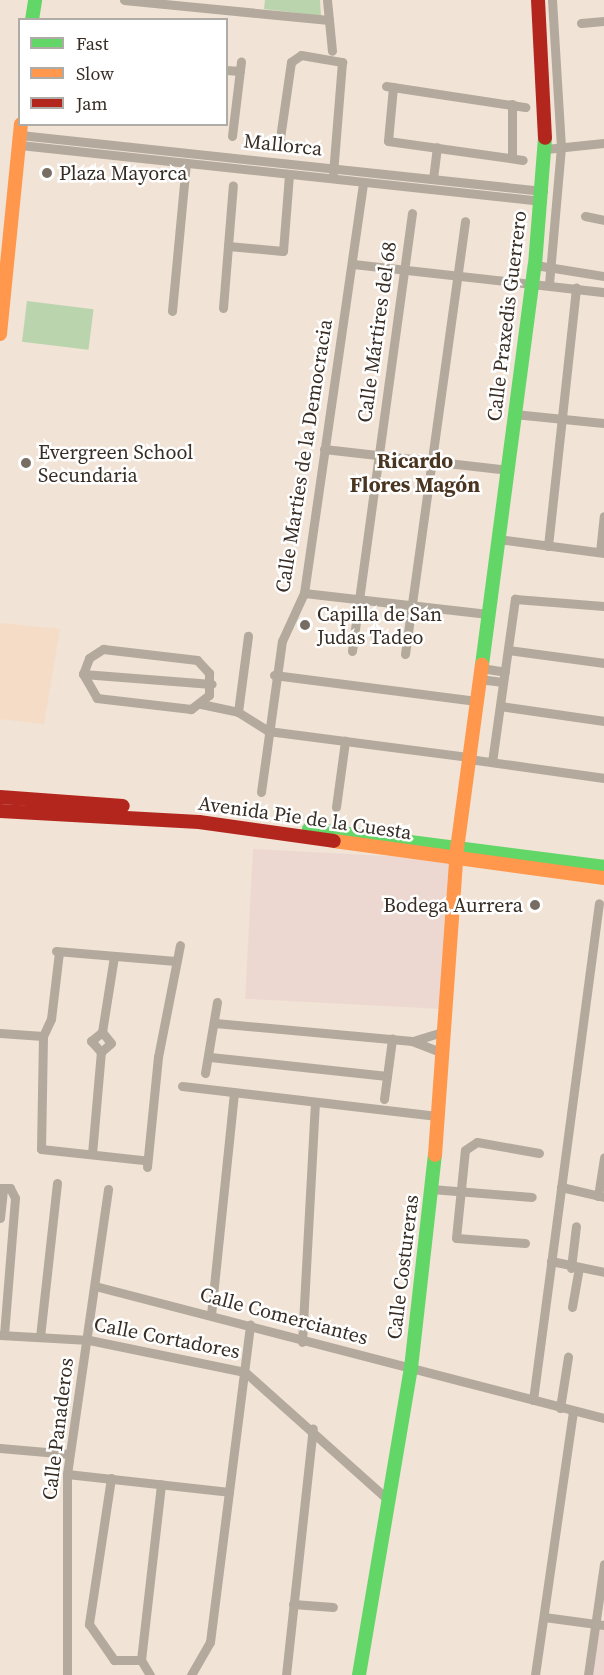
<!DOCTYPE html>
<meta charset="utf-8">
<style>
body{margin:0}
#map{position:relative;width:604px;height:1675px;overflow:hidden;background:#f1e3d5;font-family:"Source Serif 4",serif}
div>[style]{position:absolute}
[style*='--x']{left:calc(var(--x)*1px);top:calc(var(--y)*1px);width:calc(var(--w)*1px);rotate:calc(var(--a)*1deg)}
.built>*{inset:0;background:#f5dcc6}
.education>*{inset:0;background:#edd8d1;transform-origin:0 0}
.green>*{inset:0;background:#bad4ae;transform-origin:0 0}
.street>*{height:9px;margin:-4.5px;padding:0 4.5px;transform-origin:4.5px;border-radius:4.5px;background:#b3a99c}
.fast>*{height:14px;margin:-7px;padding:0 7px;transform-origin:7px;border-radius:7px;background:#63d668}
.slow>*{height:14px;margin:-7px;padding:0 7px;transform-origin:7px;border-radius:7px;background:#ff974d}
.jam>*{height:14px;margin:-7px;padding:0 7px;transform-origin:7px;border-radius:7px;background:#b3261e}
.dots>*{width:16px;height:16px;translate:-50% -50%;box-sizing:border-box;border:3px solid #fff;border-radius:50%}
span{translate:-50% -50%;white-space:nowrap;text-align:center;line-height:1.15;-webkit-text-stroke:5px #fff;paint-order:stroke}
.street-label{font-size:20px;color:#372d24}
.poi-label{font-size:20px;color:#372d24}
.left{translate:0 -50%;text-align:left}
.right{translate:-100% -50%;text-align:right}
.neighbourhood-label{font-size:21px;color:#4a3521;font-weight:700}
.legend{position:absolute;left:18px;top:18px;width:210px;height:108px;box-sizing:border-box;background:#fff;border:2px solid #afaba7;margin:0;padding:8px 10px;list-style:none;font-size:18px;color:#372d24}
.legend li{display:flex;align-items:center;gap:12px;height:30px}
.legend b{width:30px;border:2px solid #afaba7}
</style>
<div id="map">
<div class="built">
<div style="clip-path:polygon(0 623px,60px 629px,44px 724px,0 719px)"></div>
</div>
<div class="education">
<div style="left:253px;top:849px;width:206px;height:150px;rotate:3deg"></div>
<div style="clip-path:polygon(598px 1627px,604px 1628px,604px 1675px,592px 1675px)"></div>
</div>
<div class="green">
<div style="clip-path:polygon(265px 0,320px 0,321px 16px,264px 9px)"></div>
<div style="left:27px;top:301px;width:67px;height:41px;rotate:7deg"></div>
</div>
<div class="street">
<div style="--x:124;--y:0;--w:206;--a:5.6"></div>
<div style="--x:327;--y:0;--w:51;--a:84.4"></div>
<div style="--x:581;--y:23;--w:23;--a:-5"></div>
<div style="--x:226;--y:70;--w:14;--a:4"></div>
<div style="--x:386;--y:86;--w:141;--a:8.6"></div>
<div style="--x:393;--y:87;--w:54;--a:95.3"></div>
<div style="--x:388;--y:141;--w:136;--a:8"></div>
<div style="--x:20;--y:135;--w:526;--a:6.11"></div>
<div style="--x:232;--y:136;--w:75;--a:-83.1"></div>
<div style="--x:20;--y:145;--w:525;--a:6.12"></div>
<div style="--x:279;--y:145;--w:84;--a:-81.8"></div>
<div style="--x:291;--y:62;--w:12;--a:-35"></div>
<div style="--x:301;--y:55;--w:42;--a:9.7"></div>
<div style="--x:342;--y:62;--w:111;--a:94.6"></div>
<div style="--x:546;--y:149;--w:58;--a:-5.9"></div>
<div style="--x:512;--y:155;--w:51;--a:-90"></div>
<div style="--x:433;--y:179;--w:32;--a:-83"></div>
<div style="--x:585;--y:216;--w:19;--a:12"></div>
<div style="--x:228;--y:246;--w:55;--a:5.2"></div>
<div style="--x:283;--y:251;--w:76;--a:-85.5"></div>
<div style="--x:353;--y:264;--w:253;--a:6.4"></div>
<div style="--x:535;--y:265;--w:70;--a:9.1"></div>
<div style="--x:549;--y:284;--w:138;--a:-85"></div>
<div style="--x:561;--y:147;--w:147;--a:-93.5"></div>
<div style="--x:223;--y:308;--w:123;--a:-85.4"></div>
<div style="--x:172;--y:311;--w:149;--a:-84.6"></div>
<div style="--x:514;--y:414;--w:90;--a:5.7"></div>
<div style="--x:324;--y:449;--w:184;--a:6.5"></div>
<div style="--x:498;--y:539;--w:107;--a:7.5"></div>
<div style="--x:548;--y:546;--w:260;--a:-83.8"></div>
<div style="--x:600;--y:552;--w:36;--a:-84"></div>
<div style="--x:304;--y:593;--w:185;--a:6.5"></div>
<div style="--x:103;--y:649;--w:95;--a:6.7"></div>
<div style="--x:197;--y:660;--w:18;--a:47"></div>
<div style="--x:209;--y:673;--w:22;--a:90"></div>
<div style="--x:209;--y:695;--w:23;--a:142"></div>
<div style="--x:191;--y:709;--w:95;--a:-173.3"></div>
<div style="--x:97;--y:698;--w:28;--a:-120"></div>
<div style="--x:83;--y:674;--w:17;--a:-69"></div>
<div style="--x:89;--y:658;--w:17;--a:-33"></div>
<div style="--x:508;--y:650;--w:97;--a:7.7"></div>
<div style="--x:352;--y:651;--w:442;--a:-82.2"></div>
<div style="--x:405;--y:654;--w:437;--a:-82.1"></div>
<div style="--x:481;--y:668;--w:24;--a:9"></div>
<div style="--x:83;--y:674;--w:129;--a:4.4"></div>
<div style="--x:274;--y:675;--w:204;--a:7.3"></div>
<div style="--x:479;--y:679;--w:24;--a:7"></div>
<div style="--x:201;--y:704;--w:38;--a:12"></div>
<div style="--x:238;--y:712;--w:36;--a:32"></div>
<div style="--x:268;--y:731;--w:203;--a:7.4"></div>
<div style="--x:500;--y:706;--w:105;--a:8.2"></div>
<div style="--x:238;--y:712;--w:77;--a:-82.5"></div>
<div style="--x:469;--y:759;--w:136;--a:8"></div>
<div style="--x:492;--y:762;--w:165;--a:-82"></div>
<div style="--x:515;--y:599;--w:89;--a:4.5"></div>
<div style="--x:261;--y:792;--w:152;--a:-82.1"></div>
<div style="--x:282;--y:641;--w:53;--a:-65.4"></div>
<div style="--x:304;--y:593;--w:415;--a:-81.8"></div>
<div style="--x:336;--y:807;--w:67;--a:-82.2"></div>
<div style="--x:56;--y:951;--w:120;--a:4.8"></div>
<div style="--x:59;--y:952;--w:67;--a:96.8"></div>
<div style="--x:51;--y:1019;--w:19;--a:115"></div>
<div style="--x:43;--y:1036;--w:113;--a:91"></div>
<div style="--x:41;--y:1149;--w:103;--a:6.2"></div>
<div style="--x:215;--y:1023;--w:198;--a:5.2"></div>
<div style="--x:412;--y:1041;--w:34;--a:21"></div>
<div style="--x:102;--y:1032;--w:77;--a:-81"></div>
<div style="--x:0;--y:1033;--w:43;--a:4"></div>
<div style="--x:416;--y:1040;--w:30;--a:-17"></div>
<div style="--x:101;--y:1052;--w:15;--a:-132"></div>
<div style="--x:91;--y:1041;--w:14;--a:-39"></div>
<div style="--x:101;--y:1052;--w:13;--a:-42"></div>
<div style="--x:111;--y:1043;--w:14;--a:-129"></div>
<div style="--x:210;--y:1057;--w:178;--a:6.1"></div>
<div style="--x:205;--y:1073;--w:72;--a:-80.4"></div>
<div style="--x:182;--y:1086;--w:259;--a:6.7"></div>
<div style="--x:384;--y:1099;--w:61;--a:-82.4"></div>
<div style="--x:92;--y:1154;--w:102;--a:-85"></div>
<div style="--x:147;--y:1167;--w:111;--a:-84.3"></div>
<div style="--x:158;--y:1057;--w:114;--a:-78.9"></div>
<div style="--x:561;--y:1187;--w:44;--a:13.1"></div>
<div style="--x:0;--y:1188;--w:10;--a:0"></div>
<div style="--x:10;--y:1188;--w:11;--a:63"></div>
<div style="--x:15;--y:1198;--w:137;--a:94.6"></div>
<div style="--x:431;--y:1189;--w:101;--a:4.5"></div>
<div style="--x:598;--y:1196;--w:39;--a:-81"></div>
<div style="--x:0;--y:1218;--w:30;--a:-84"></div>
<div style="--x:525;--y:1243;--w:69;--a:-175.9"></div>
<div style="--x:456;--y:1238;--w:88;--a:-84.2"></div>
<div style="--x:465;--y:1150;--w:14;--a:-34"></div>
<div style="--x:477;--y:1142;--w:63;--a:10.1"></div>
<div style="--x:551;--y:1261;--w:54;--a:11.7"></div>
<div style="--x:571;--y:1268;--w:42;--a:-83.2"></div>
<div style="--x:95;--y:1286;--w:526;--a:14.54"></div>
<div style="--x:572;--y:1307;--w:39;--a:-80"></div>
<div style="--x:211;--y:1315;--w:224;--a:-84.1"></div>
<div style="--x:0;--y:1335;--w:89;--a:3.2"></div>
<div style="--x:89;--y:1340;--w:159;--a:11.6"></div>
<div style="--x:245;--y:1372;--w:189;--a:41.8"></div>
<div style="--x:40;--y:1337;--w:155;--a:-83.7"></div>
<div style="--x:302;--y:1342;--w:240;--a:-86.9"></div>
<div style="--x:533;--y:1400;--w:501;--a:-82.44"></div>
<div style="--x:560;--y:1408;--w:52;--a:-81.1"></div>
<div style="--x:0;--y:1448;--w:69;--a:5"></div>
<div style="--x:67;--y:1474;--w:163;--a:6.3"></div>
<div style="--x:111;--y:1478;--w:148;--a:98.6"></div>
<div style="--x:89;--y:1624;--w:44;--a:55.2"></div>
<div style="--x:114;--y:1660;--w:27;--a:0"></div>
<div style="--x:293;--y:1604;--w:40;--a:4.3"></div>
<div style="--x:544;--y:1617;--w:61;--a:7.6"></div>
<div style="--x:67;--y:1675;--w:201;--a:-90"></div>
<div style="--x:67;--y:1474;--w:288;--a:-81.8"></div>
<div style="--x:150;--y:1675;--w:17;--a:-121"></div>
<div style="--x:141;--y:1660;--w:177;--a:-83.5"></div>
<div style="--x:191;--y:1675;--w:38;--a:-60"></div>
<div style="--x:210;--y:1642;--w:320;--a:-82.8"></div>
<div style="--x:286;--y:1675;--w:248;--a:-83.8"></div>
<div style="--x:535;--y:1675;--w:267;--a:-81.8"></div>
<div style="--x:588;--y:1675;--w:112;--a:-81.8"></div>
</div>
<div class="fast">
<div style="--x:32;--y:20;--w:20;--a:-81"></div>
<div style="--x:482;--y:665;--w:403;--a:-82.5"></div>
<div style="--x:535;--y:265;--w:127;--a:-85.5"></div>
<div style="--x:309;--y:829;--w:297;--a:7.3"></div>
<div style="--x:359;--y:1675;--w:311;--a:-80.4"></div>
<div style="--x:411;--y:1368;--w:214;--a:-83.6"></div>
</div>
<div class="slow">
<div style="--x:0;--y:334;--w:211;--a:-84.3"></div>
<div style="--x:334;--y:841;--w:273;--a:7.8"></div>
<div style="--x:435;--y:1155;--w:307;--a:-85.9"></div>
<div style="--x:457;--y:849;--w:186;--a:-82.3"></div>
</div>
<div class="jam">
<div style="--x:538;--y:0;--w:138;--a:87.1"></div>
<div style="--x:0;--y:797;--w:123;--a:4.2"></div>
<div style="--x:0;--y:811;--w:199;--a:3.2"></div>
<div style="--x:199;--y:822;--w:136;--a:8"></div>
</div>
<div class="dots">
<div style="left:47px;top:173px;background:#786d62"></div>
<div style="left:26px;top:463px;background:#786d62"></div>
<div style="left:305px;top:625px;background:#786d62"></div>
<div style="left:535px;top:905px;background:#786d62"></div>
</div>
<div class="street-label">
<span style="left:283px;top:145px;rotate:6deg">Mallorca</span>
<span style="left:507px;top:316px;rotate:-83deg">Calle Praxedis Guerrero</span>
<span style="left:377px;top:332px;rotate:-82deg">Calle Mártires del 68</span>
<span style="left:304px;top:456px;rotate:-81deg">Calle Marties de la Democracia</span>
<span style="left:305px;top:818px;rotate:8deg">Avenida Pie de la Cuesta</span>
<span style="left:403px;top:1267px;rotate:-83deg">Calle Costureras</span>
<span style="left:284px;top:1316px;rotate:15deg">Calle Comerciantes</span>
<span style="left:167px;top:1338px;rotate:11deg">Calle Cortadores</span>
<span style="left:58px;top:1429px;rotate:-83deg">Calle Panaderos</span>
</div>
<div class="poi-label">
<span class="left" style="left:59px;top:173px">Plaza Mayorca</span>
<span class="left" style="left:38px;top:464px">Evergreen School<br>Secundaria</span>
<span class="left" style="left:317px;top:626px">Capilla de San<br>Judas Tadeo</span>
<span class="right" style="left:523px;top:905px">Bodega Aurrera</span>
</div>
<div class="neighbourhood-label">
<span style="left:415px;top:473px">Ricardo<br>Flores Magón</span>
</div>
<ul class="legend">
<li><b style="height:8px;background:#63d668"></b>Fast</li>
<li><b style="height:8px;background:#ff974d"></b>Slow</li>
<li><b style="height:8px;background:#b3261e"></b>Jam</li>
</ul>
</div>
